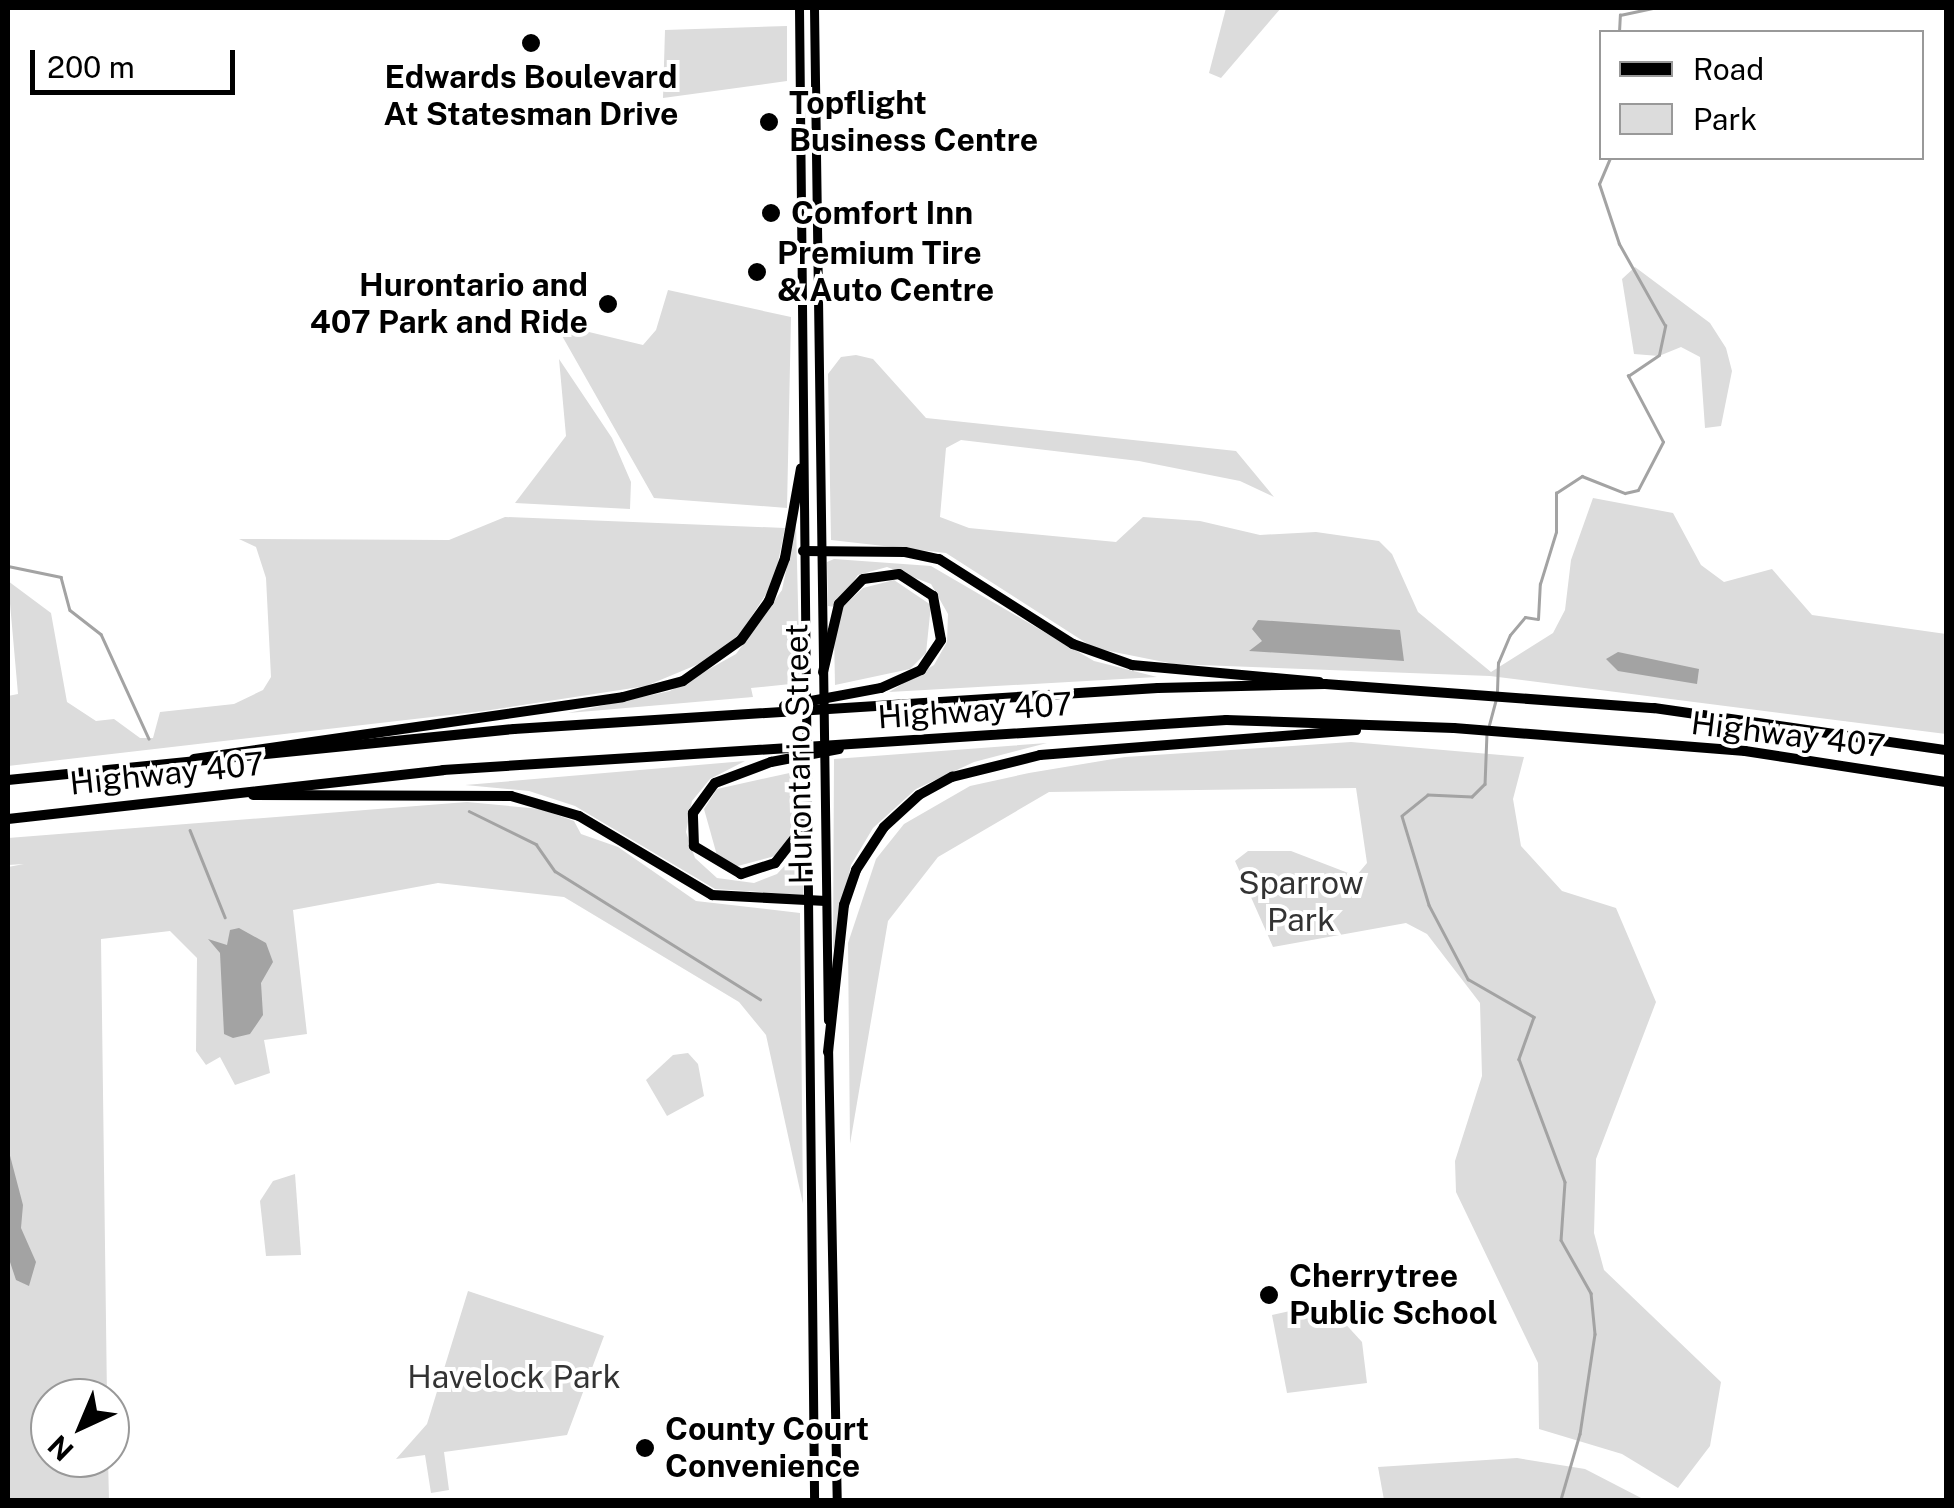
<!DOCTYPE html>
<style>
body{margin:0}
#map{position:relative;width:1954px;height:1508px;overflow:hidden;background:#fff;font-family:"Public Sans",sans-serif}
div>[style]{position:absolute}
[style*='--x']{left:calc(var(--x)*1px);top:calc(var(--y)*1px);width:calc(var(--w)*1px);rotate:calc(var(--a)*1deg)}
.green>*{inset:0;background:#dcdcdc}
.water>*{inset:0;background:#a3a3a3}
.stream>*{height:2.5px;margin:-1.25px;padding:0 1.25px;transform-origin:1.25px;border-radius:1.25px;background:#a3a3a3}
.primary>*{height:9px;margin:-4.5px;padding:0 4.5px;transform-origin:4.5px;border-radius:4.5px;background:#000}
.highway>*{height:10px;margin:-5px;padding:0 5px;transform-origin:5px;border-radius:5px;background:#000}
.dots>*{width:28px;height:28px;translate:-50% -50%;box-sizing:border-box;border:5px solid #fff;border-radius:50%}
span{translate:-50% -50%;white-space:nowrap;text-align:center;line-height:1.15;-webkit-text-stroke:8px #fff;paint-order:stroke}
.poi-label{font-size:32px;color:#000;font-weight:700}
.left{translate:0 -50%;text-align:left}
.right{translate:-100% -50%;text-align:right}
.street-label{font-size:32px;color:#000}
.park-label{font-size:32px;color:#333}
.frame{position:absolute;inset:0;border:10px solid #000;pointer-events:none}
.legend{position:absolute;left:1599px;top:30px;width:325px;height:130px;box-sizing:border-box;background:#fff;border:2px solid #999;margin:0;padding:12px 18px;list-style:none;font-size:30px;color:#000}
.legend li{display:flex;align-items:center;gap:20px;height:50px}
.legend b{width:50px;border:2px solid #999}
.north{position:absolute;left:30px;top:1378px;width:100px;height:100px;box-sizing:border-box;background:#fff;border:2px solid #999;border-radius:50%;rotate:224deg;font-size:28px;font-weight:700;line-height:40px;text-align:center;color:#000}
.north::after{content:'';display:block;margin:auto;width:35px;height:45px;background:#000;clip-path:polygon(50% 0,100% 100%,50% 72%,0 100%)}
.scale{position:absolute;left:30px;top:50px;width:205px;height:45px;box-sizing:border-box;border:5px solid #000;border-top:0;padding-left:12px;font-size:30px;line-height:35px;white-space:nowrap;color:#000;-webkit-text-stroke:8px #fff;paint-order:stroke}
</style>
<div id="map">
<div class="green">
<div style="clip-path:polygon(1226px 8px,1281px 8px,1221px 78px,1209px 73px)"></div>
<div style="clip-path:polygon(787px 26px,787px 81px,663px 98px,665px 30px)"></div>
<div style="clip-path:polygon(1635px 267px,1710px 323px,1726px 348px,1732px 371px,1721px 426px,1705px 428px,1700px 357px,1681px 347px,1659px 356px,1634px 354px,1622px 279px)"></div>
<div style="clip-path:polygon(668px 290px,791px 317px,787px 508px,654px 498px,561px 334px,564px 326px,643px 345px,656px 330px)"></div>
<div style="clip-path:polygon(856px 355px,873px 359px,926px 418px,1236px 451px,1274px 497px,1240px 481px,1139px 461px,961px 440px,946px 448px,940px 517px,969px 528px,1116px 542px,1143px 517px,1200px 521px,1260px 535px,1316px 532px,1379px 541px,1392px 554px,1418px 612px,1491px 672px,1553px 633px,1565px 610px,1571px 560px,1593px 498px,1673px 513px,1701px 565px,1724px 582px,1772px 569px,1812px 615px,1946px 634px,1946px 734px,1490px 676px,1174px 664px,1094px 648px,946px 553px,831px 540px,828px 374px,841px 357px)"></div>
<div style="clip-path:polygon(559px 359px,612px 438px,631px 482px,630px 509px,515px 503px,566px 436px)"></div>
<div style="clip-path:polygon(505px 517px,785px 528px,774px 582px,740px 634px,713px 658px,646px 686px,484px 711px,8px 766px,8px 696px,18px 694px,8px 581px,51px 613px,67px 702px,96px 721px,114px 719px,140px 738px,153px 738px,160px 712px,234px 704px,263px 690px,271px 677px,266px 578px,256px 547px,239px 539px,449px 540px)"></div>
<div style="clip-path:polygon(796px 523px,800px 683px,751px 688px,753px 697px,568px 713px,670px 691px,736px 654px,782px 590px)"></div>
<div style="clip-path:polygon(834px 559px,931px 566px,1094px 661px,1157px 677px,889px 692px,934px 665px,947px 642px,948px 614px,931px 584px,887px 567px,858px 575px,835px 607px,828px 606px,827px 562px)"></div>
<div style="clip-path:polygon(894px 580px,931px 605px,926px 653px,910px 669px,835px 685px,834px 634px,842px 608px,863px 588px)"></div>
<div style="clip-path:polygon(1351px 742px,1524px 757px,1513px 799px,1521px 846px,1562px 891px,1616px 908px,1656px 1002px,1596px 1159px,1594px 1233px,1604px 1270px,1721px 1382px,1710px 1446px,1678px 1488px,1622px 1454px,1539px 1429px,1538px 1363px,1456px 1192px,1455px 1161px,1482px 1076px,1480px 1003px,1427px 934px,1406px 923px,1273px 947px,1235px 861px,1248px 851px,1291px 851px,1356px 876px,1367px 863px,1356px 788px,1049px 792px,938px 857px,888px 921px,850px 1144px,848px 943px,876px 859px,904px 824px,970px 786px,1029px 773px,1125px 757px)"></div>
<div style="clip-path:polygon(1047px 743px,974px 762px,916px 789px,873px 828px,851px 865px,833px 951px,834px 759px)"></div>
<div style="clip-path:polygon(745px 761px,710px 779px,692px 801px,686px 832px,695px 858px,717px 878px,754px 883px,777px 874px,803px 846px,803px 895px,715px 889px,575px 806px,529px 791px,465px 785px)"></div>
<div style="clip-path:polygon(794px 772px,791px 834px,775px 856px,734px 867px,718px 859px,704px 809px,717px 789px)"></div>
<div style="clip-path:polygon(467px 802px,541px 809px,574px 821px,581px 834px,618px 847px,696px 901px,800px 913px,803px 1204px,766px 1035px,739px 1002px,564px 897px,438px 883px,293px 910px,307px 1034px,264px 1040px,270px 1073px,235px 1085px,220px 1057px,206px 1065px,196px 1051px,197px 958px,170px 931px,101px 939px,107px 1398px,50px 1398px,50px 1458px,108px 1458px,109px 1500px,8px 1500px,8px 867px,24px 864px,8px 865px,8px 838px)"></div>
<div style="clip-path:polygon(688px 1053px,698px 1064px,704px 1096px,667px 1116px,646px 1080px,673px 1055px)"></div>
<div style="clip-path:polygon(295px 1174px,301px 1255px,266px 1256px,260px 1201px,273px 1181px)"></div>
<div style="clip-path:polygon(468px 1291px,604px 1336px,567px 1435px,444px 1452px,449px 1490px,431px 1493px,425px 1455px,396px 1459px,427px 1424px)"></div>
<div style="clip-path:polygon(1308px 1307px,1340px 1318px,1362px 1342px,1367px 1383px,1287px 1393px,1272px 1315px)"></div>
<div style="clip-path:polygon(1517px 1458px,1585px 1469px,1645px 1500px,1384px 1500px,1378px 1467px)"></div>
</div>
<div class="water">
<div style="clip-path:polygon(1258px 620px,1400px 630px,1404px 661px,1249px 651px,1262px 641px,1252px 629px)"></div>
<div style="clip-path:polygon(1618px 652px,1699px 669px,1697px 684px,1618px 671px,1606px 659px)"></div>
<div style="clip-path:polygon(239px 928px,266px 943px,273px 962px,261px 983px,263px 1015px,250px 1034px,233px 1038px,224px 1034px,220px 953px,208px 939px,227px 945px,230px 930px)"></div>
<div style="clip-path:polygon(8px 1148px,23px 1205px,21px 1228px,36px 1262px,29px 1286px,16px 1280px,8px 1256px)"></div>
</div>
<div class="stream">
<div style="--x:1619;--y:32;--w:17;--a:-87"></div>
<div style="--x:1620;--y:15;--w:33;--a:-12"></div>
<div style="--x:8;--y:566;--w:54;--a:11.7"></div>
<div style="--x:61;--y:577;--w:34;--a:75"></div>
<div style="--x:70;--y:610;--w:39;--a:38"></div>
<div style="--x:101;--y:634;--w:115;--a:65.4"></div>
<div style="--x:1497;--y:691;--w:28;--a:-88"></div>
<div style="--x:1498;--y:663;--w:30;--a:-67"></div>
<div style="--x:1510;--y:635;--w:23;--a:-50"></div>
<div style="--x:1525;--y:617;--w:13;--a:9"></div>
<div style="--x:1538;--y:619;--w:35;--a:-87"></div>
<div style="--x:1540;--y:584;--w:54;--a:-72.9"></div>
<div style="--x:1556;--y:532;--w:39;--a:-90"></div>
<div style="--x:1556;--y:493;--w:31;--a:-33"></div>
<div style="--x:1582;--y:476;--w:46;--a:21.6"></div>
<div style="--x:1625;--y:493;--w:13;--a:-13"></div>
<div style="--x:1638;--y:490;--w:54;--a:-62.5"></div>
<div style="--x:1663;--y:442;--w:75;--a:-117.9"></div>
<div style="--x:1628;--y:376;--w:37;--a:-34"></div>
<div style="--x:1659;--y:355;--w:30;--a:-78"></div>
<div style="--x:1665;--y:326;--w:94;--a:-119.3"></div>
<div style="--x:1619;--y:244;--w:63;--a:-108.4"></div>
<div style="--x:1599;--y:184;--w:28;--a:-67"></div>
<div style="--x:1489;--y:725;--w:27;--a:-75"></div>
<div style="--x:1487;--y:733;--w:51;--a:92.2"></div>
<div style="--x:1485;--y:784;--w:18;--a:135"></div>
<div style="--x:1472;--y:797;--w:44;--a:-177.4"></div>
<div style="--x:1428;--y:795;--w:33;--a:141"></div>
<div style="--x:1402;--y:816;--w:93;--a:73.1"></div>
<div style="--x:1429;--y:905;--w:84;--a:62.2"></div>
<div style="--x:1468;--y:979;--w:76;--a:29.9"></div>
<div style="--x:1534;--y:1017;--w:45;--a:109.7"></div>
<div style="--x:1519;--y:1059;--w:131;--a:69.5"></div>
<div style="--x:1565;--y:1182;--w:58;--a:93.9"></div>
<div style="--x:1561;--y:1240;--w:61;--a:60.5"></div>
<div style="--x:1591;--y:1293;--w:41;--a:84.4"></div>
<div style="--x:1595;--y:1334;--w:101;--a:98.5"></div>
<div style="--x:1580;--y:1434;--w:69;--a:106.1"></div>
<div style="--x:469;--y:811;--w:75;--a:26.2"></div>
<div style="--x:536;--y:844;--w:33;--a:55"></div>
<div style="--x:555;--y:871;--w:242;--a:32"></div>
<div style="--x:190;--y:830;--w:94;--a:68.1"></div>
</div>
<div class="primary">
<div style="--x:799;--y:8;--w:1492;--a:89.42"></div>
<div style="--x:814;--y:8;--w:1012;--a:89.21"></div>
<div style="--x:828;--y:1045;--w:455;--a:88.9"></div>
</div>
<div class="highway">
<div style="--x:803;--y:551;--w:102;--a:0.6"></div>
<div style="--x:905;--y:552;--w:35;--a:12"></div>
<div style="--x:939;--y:559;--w:159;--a:32.4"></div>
<div style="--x:1073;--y:644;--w:63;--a:19.6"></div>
<div style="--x:1132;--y:665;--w:188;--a:5.2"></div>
<div style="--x:784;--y:706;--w:99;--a:-10.5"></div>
<div style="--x:881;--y:688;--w:44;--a:-24.2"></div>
<div style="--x:921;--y:670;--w:36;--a:-56"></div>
<div style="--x:941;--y:640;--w:45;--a:-100.3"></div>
<div style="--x:933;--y:596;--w:40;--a:-147.1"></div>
<div style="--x:899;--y:574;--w:36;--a:172"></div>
<div style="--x:863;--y:579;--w:35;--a:134"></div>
<div style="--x:839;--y:604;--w:70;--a:103.2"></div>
<div style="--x:194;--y:759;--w:433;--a:-8.2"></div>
<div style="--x:623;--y:697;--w:62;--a:-14.9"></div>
<div style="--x:683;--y:681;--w:71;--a:-35.3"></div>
<div style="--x:741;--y:640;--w:48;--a:-54.3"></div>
<div style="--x:769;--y:601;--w:46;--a:-69.6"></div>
<div style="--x:785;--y:558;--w:91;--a:-79.9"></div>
<div style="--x:808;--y:777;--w:59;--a:100.7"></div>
<div style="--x:797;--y:835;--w:36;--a:128"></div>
<div style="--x:775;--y:863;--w:36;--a:162"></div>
<div style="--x:741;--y:874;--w:55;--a:-149.2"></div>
<div style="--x:694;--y:846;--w:33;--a:-92"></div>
<div style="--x:693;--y:813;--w:37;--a:-54"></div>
<div style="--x:715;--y:783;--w:60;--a:-20.6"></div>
<div style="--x:771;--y:762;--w:69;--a:-10.8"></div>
<div style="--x:8;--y:780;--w:509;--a:-5.76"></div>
<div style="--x:514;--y:729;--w:645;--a:-3.64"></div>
<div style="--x:1158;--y:688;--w:167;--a:-1.4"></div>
<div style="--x:1325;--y:684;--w:330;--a:4.2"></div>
<div style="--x:1654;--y:708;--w:295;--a:8.2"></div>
<div style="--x:253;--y:795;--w:258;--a:0.2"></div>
<div style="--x:511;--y:796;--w:71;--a:16.4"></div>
<div style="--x:579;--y:816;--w:155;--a:30.7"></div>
<div style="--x:712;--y:895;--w:114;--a:3"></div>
<div style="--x:8;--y:819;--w:438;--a:-6.4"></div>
<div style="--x:443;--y:770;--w:785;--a:-3.65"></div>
<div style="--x:1226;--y:720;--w:228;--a:2"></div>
<div style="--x:1454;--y:728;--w:292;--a:4.5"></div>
<div style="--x:1745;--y:751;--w:203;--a:8.8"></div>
<div style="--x:828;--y:1052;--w:148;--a:-83.8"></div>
<div style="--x:844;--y:905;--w:37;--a:-71"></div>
<div style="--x:856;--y:870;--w:51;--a:-56.9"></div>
<div style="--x:884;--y:827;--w:47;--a:-42.4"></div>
<div style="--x:919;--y:795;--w:38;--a:-29"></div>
<div style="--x:952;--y:777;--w:91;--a:-14"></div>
<div style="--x:1040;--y:755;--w:317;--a:-4.5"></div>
</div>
<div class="dots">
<div style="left:531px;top:43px;background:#000"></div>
<div style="left:769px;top:122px;background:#000"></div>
<div style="left:771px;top:213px;background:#000"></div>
<div style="left:757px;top:272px;background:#000"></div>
<div style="left:608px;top:304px;background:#000"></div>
<div style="left:1269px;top:1295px;background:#000"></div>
<div style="left:645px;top:1448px;background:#000"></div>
</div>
<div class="poi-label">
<span style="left:531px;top:96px">Edwards Boulevard<br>At Statesman Drive</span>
<span class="left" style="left:789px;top:122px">Topflight<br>Business Centre</span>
<span class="left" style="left:791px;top:213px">Comfort Inn</span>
<span class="left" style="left:777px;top:272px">Premium Tire<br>&amp; Auto Centre</span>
<span class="right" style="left:588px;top:304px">Hurontario and<br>407 Park and Ride</span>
<span class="left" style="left:1289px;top:1295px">Cherrytree<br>Public School</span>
<span class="left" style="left:665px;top:1448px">County Court<br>Convenience</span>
</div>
<div class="street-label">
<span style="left:975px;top:711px;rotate:-4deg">Highway 407</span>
<span style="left:1788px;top:735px;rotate:7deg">Highway 407</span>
<span style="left:799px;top:754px;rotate:-91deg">Hurontario Street</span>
<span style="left:167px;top:774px;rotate:-6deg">Highway 407</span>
</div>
<div class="park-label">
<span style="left:1301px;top:902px">Sparrow<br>Park</span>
<span style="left:514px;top:1377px">Havelock Park</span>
</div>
<div class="frame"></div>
<ul class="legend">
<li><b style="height:12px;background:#000"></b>Road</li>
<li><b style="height:28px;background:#dcdcdc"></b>Park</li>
</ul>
<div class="north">N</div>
<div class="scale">200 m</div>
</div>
